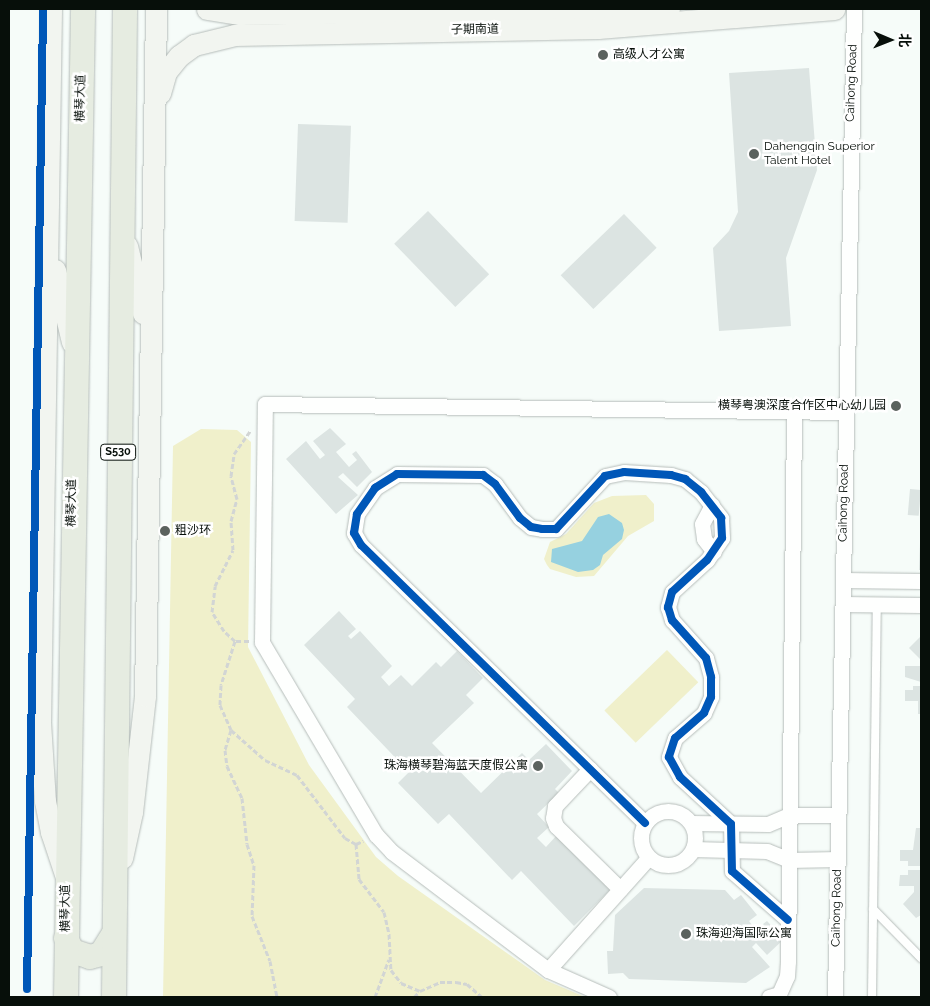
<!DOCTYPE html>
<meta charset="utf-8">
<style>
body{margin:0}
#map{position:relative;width:930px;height:1006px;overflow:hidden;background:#f6fcf9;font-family:Raleway,"Noto Sans SC",sans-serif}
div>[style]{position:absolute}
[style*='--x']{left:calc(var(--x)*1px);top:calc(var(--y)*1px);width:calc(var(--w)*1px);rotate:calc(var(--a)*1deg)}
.green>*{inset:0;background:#f0f0cb;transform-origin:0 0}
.water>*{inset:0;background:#96d1e0}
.building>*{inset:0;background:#dce4e2;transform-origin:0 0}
.path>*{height:3px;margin-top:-1.5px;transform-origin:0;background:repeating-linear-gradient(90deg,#d2d5d4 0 5px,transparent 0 7.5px)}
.roads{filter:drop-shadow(0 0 1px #b6bdba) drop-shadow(0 0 1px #b6bdba)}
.lane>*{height:8px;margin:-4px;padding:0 4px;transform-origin:4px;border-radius:4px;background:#fefffe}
.street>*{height:15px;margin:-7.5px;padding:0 7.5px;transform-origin:7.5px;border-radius:7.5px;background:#fefffe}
.street>.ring{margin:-7.5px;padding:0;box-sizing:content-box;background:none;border:15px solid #fefffe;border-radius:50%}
.secondary>*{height:21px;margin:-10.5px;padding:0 10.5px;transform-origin:10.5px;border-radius:10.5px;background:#f2f5f0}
.primary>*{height:24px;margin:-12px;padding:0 12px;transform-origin:12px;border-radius:12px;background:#e6ece1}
.cycleway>*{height:8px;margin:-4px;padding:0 4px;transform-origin:4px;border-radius:4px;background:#0057b8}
.dots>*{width:14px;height:14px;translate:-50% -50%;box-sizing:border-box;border:2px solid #fff;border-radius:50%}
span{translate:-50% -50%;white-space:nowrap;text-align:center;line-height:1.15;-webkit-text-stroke:5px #fff;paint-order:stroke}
.shield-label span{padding:1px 4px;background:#fff;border:1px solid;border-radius:4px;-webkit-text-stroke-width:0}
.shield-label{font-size:11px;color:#070f0a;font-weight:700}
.street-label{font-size:12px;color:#070f0a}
.poi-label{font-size:12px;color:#070f0a}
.left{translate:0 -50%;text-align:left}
.right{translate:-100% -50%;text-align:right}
.frame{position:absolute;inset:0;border:10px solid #070f0a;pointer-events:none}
.north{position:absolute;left:865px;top:15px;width:50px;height:50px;-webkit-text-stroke:4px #fff;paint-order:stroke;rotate:91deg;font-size:14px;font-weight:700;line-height:20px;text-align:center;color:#070f0a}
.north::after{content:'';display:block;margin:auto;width:18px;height:22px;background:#070f0a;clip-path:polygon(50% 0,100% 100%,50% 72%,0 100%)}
</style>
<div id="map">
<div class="green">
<div style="clip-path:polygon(201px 429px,237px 430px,251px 442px,248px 647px,309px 765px,376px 857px,398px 876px,545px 980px,585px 997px,163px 997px,173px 446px)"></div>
<div style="clip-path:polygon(646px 495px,654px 504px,654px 521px,628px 536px,594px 576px,576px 577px,550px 569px,547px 565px,544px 559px,550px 542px,566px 534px,594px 503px,612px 496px)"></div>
<div style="left:667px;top:650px;width:45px;height:87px;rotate:46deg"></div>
</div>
<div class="water">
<div style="clip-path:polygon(609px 514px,622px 523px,624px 530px,622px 539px,603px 555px,600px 565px,593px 570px,578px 572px,551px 562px,552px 549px,582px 541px,598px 517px)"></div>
</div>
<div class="building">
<div style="clip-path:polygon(809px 68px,817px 170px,786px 258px,791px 326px,719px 331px,713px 248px,729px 231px,738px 212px,729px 73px)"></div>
<div style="left:298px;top:124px;width:53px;height:97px;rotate:2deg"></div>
<div style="left:428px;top:211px;width:88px;height:47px;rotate:46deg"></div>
<div style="left:624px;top:214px;width:47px;height:88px;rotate:46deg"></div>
<div style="clip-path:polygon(330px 428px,346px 444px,336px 452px,349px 467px,357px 460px,352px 454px,356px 451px,372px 472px,357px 487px,343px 473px,338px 477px,358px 495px,336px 514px,286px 459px,306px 441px,320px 459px,325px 455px,313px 441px)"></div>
<div style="left:910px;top:489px;width:11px;height:26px;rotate:5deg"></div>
<div style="clip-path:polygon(920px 543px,921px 543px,921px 570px,919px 570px)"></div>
<div style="clip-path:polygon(339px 611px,356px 629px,348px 636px,351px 639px,360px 631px,392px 666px,381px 677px,389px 686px,401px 675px,412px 686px,436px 662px,441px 667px,457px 651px,483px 678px,466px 695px,474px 703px,432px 743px,481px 793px,522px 753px,529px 760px,546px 744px,572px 771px,555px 789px,559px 793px,537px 814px,549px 827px,537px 838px,546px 847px,557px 835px,610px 890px,574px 926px,521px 871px,512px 880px,449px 814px,438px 824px,398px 783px,409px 772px,347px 707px,355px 699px,304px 645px)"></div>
<div style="clip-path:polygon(921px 636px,921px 660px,909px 648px)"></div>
<div style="clip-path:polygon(905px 666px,921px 666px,921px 682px,905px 677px)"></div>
<div style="clip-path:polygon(913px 686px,921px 686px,921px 714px,918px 714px,918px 701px,905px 701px,905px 690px,913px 690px)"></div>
<div style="clip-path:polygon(916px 828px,921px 828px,921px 866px,908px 866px,908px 861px,900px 861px,900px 850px,913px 850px)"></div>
<div style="clip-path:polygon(908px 870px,921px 870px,921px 915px,916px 918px,903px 904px,914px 892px,914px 886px,899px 886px,900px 875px,908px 875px)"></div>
<div style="clip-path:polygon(644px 888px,725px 890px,734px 900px,741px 895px,757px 915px,749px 921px,761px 937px,769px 931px,763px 924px,767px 921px,784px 939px,767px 955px,756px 943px,752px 947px,770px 967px,746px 983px,629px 979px,623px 973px,608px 974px,607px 951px,613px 951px,615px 915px)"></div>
</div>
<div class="path">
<div style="--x:235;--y:641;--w:46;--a:107.7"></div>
<div style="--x:221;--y:685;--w:20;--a:93"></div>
<div style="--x:220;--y:705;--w:27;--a:66"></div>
<div style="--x:231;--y:730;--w:45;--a:41.4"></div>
<div style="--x:265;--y:760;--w:35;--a:25"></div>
<div style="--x:297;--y:775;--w:79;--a:52.7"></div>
<div style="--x:345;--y:838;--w:13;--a:29"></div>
<div style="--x:356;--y:844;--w:8;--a:-23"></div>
<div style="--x:249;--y:641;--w:14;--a:180"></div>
<div style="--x:235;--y:641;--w:15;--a:-138"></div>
<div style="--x:224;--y:631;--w:22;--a:-122"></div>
<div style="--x:212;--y:612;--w:26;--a:-83"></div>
<div style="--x:215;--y:586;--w:40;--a:-63.4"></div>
<div style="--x:233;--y:550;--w:29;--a:-94"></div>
<div style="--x:231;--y:521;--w:23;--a:-75"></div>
<div style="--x:237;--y:499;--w:24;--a:-105"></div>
<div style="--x:231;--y:476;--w:22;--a:-82"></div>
<div style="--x:234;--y:454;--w:28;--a:-55"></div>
<div style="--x:231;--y:730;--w:21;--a:107"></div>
<div style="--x:225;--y:750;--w:16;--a:83"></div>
<div style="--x:227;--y:766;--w:35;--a:65"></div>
<div style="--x:242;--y:798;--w:46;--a:83.8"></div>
<div style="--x:247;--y:844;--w:22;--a:72"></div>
<div style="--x:254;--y:865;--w:51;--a:92.2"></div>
<div style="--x:252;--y:916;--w:48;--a:68.2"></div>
<div style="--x:270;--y:961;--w:37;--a:79"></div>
<div style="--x:356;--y:844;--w:35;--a:85"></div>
<div style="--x:359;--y:879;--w:41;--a:52.9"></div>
<div style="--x:384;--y:912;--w:23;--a:77"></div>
<div style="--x:389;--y:934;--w:36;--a:87"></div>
<div style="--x:391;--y:970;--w:16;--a:52"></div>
<div style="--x:401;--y:983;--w:21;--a:23"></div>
<div style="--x:420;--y:991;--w:22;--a:-24"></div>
<div style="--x:440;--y:982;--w:16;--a:0"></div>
<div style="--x:456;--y:982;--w:11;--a:10"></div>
<div style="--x:467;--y:984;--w:20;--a:41"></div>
<div style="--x:375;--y:997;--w:40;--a:-69.8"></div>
<div style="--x:414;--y:997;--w:8;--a:-45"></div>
</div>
<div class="roads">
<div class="lane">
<div style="--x:873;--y:909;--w:69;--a:45.6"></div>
<div style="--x:872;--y:997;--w:392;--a:-89.3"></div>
</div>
<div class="street">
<div style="--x:712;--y:505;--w:21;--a:118"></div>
<div style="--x:702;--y:524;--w:15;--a:82"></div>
<div style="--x:704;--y:539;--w:16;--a:52"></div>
<div style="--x:843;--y:580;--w:78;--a:0.7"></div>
<div style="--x:843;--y:604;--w:78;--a:0.7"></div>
<div style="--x:590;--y:769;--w:51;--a:133.4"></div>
<div style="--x:555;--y:806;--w:12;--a:99"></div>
<div style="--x:553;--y:818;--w:9;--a:69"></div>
<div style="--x:556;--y:826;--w:90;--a:44.5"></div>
<div class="ring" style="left:641px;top:811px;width:39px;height:39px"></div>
<div style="--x:645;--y:823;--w:397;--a:-135.6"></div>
<div style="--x:361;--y:545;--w:14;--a:-120"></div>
<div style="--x:354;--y:533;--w:19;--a:-81"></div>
<div style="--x:357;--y:514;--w:32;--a:-55"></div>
<div style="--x:375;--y:488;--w:26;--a:-32"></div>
<div style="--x:397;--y:474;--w:86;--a:0.7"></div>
<div style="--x:483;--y:475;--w:15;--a:37"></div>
<div style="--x:495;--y:484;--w:42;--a:53.7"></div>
<div style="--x:520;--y:518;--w:14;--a:39"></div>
<div style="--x:531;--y:527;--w:11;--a:10"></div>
<div style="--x:542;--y:529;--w:14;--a:0"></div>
<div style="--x:556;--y:529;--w:72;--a:-47.2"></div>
<div style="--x:605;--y:476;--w:19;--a:-12"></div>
<div style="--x:624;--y:472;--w:47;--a:3.7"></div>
<div style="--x:671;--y:475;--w:15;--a:16"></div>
<div style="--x:685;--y:479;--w:21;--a:39"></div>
<div style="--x:701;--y:492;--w:33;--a:52"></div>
<div style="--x:721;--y:518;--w:20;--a:87"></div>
<div style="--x:722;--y:538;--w:27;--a:124"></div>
<div style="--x:707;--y:560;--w:47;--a:137.6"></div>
<div style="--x:672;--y:592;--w:16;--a:105"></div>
<div style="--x:668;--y:607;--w:14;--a:73"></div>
<div style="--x:672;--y:620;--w:51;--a:48.2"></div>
<div style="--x:706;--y:658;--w:20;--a:75"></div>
<div style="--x:711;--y:677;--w:20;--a:90"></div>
<div style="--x:711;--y:697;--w:17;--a:114"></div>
<div style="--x:704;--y:713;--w:38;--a:139"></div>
<div style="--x:675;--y:738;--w:20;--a:108"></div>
<div style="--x:669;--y:757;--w:23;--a:61"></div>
<div style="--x:680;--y:777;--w:69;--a:42.7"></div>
<div style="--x:731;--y:824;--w:47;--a:88.8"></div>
<div style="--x:732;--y:871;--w:74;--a:41.2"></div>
<div style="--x:691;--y:823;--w:77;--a:0.7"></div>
<div style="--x:768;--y:824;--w:23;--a:-23"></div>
<div style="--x:789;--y:815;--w:48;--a:0"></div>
<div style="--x:693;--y:849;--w:74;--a:1.5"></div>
<div style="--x:767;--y:851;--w:24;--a:22"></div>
<div style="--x:789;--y:860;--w:49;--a:-1.2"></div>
<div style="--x:548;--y:970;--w:150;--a:-48.2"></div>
<div style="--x:609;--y:997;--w:67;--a:-156.1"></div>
<div style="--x:548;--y:970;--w:196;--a:-142.9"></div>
<div style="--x:392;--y:852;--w:23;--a:-133"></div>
<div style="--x:376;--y:835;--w:224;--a:-120.6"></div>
<div style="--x:262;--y:642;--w:238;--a:-89.3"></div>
<div style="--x:265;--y:404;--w:580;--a:0.79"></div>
<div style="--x:769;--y:997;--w:10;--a:-17"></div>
<div style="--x:779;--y:994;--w:20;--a:-66"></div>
<div style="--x:787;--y:976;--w:15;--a:-86"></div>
<div style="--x:788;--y:961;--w:548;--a:-89.37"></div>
<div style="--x:835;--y:997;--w:988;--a:-88.9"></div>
</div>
<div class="secondary">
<div style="--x:51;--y:9;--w:713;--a:90.88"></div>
<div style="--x:40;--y:722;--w:79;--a:86.4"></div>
<div style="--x:45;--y:801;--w:32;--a:79"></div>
<div style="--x:51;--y:832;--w:47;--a:71.6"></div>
<div style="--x:207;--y:9;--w:33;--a:9"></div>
<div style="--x:240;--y:14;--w:429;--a:-0.7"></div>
<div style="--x:160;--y:93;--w:22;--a:-74"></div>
<div style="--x:166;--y:72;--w:21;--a:-51"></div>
<div style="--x:179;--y:56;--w:19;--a:-36"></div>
<div style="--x:194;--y:45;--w:42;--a:-13.7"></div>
<div style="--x:235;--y:35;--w:363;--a:-1.1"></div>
<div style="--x:598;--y:28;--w:237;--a:-4.6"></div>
<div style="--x:127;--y:246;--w:69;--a:76.6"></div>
<div style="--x:55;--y:270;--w:74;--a:76.7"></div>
<div style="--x:122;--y:858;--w:47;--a:-77.7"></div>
<div style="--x:132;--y:812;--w:117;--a:-83.6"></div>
<div style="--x:145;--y:696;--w:687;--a:-89.08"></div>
</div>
<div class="primary">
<div style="--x:66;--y:938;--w:14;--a:65"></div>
<div style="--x:72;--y:951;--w:19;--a:18"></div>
<div style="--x:90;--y:957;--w:11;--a:-15"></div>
<div style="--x:101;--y:954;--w:25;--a:-58"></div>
<div style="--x:66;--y:997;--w:988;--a:-89.01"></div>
<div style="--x:114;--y:997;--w:988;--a:-89.36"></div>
</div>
</div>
<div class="cycleway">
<div style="--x:645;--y:823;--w:397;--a:-135.6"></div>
<div style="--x:361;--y:545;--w:14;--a:-120"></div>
<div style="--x:354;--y:533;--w:19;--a:-81"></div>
<div style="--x:357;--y:514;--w:32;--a:-55"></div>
<div style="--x:375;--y:488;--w:26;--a:-32"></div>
<div style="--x:397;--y:474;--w:86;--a:0.7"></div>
<div style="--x:483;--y:475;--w:15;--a:37"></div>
<div style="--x:495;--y:484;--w:42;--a:53.7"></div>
<div style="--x:520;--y:518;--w:14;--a:39"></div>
<div style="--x:531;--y:527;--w:11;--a:10"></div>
<div style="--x:542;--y:529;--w:14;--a:0"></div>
<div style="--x:556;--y:529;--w:72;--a:-47.2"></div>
<div style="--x:605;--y:476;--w:19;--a:-12"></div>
<div style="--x:624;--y:472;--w:47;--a:3.7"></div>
<div style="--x:671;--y:475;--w:15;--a:16"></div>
<div style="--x:685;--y:479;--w:21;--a:39"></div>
<div style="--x:701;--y:492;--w:33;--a:52"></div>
<div style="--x:721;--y:518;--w:20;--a:87"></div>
<div style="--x:722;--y:538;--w:27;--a:124"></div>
<div style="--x:707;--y:560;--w:47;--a:137.6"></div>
<div style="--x:672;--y:592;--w:16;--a:105"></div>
<div style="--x:668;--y:607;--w:14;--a:73"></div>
<div style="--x:672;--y:620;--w:51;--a:48.2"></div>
<div style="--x:706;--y:658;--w:20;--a:75"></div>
<div style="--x:711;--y:677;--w:20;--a:90"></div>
<div style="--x:711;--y:697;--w:17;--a:114"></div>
<div style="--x:704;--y:713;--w:38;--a:139"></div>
<div style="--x:675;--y:738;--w:20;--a:108"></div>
<div style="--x:669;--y:757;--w:23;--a:61"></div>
<div style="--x:680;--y:777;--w:69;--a:42.7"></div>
<div style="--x:731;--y:824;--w:47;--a:88.8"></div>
<div style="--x:732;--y:871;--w:74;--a:41.2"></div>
<div style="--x:27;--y:989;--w:980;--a:-89.06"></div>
</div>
<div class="dots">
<div style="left:603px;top:55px;background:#5b625e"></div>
<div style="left:754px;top:154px;background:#5b625e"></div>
<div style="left:896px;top:406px;background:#5b625e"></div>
<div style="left:165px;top:531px;background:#5b625e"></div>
<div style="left:538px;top:766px;background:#5b625e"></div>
<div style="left:686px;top:934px;background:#5b625e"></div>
</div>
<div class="shield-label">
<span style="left:118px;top:452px">S530</span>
</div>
<div class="street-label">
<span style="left:475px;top:30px;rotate:-1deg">子期南道</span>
<span style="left:852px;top:83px;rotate:-88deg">Caihong Road</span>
<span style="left:81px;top:98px;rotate:-89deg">横琴大道</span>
<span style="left:72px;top:503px;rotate:-89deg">横琴大道</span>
<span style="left:844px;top:503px;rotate:-89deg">Caihong Road</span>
<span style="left:66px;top:908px;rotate:-90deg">横琴大道</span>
<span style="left:837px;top:908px;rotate:-89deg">Caihong Road</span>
</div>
<div class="poi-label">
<span class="left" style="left:613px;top:55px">高级人才公寓</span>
<span class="left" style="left:764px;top:154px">Dahengqin Superior<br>Talent Hotel</span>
<span class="right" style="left:886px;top:406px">横琴粤澳深度合作区中心幼儿园</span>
<span class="left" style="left:175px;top:531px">粗沙环</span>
<span class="right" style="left:528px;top:766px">珠海横琴碧海蓝天度假公寓</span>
<span class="left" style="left:696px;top:934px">珠海迎海国际公寓</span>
</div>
<div class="frame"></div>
<div class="north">北</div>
</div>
